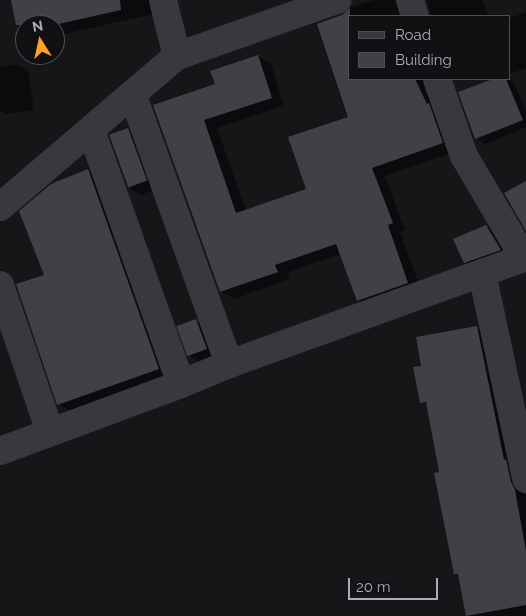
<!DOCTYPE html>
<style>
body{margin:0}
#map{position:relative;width:526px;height:616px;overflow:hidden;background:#161619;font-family:Raleway,sans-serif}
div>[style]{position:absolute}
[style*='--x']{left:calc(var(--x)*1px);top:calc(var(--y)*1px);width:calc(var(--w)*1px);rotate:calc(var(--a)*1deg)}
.shadow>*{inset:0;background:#0007}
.building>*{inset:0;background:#404146;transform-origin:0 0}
.minor>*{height:28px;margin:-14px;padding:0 14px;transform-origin:14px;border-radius:14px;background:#37393e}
span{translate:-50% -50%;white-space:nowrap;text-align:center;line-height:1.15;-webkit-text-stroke:5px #111114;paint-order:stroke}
.legend{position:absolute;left:348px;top:15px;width:162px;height:65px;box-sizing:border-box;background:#111114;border:1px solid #4d5056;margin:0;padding:6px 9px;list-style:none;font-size:15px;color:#a7afba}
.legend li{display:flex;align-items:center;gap:10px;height:25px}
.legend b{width:25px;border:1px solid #4d5056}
.north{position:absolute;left:15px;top:15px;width:50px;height:50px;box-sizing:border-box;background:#111114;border:1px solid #4d5056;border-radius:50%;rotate:350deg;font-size:14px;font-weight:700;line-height:20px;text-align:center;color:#a7afba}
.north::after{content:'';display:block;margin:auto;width:18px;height:22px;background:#ffa228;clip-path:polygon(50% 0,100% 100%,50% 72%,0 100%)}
.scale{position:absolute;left:348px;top:578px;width:90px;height:22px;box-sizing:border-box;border:2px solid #a7afba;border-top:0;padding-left:6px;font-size:15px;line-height:18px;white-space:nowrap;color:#a7afba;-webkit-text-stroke:4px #111114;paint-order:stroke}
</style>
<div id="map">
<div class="shadow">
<div style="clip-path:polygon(12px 0,150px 0,154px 14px,55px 36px,55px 25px,25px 25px,25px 35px,19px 32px)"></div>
<div style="clip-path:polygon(374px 0,410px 0,409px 16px,350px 16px,350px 79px,425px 79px,456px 151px,385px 176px,405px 230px,400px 232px,421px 290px,371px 308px,358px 301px,341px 254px,288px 272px,290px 279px,234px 299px,221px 291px,154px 106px,216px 85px,258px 56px,271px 64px,284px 106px,217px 128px,246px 211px,307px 189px,350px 118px,343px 16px,351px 7px)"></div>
<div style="clip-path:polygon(427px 0,483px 0,489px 16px,431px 16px)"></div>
<div style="clip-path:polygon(526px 12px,526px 68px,510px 74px,510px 18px)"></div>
<div style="clip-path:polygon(17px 64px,28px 71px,34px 110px,6px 114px,0 110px,0 67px)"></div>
<div style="clip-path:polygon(497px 79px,514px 81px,526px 112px,526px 127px,485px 144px,476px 138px,460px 93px)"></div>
<div style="clip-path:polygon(128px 130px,139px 136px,158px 188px,141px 195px,130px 188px)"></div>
<div style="clip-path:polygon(88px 171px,101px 178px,171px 376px,71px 411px,58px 404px,46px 276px)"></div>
<div style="clip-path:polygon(486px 226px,498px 233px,511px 256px,476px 269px,465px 262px)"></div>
<div style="clip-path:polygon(196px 321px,208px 327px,218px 355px,200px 362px,189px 356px)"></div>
<div style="clip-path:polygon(476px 327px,488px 334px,517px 467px,526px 495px,526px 616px,468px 616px,459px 576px,455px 574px,428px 406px,421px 402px,422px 367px)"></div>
</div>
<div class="building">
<div style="clip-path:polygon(11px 0,120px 0,121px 10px,54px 25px,16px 25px)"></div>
<div style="clip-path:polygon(350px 8px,350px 79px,415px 79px,427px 104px,429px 103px,443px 143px,372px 168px,393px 223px,388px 225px,408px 283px,357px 301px,336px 244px,275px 265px,278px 272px,220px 292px,153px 105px,215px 84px,210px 71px,258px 55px,272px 98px,204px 120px,236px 213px,306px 189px,288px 137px,348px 117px,317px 24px,342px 15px)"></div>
<div style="clip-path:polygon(493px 79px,506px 79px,523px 120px,475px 139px,458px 92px)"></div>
<div style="left:128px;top:128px;width:56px;height:20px;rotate:70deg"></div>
<div style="clip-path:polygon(88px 169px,159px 369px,57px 405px,16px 284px,44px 275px,19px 211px,51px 184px)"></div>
<div style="clip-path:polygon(526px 181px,526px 231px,504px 193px)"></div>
<div style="clip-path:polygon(486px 225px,501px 250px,464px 263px,453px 239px)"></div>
<div style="left:196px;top:319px;width:32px;height:21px;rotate:70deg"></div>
<div style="clip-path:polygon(477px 326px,504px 460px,506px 459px,511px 482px,515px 490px,526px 551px,526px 605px,466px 616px,458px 574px,454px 574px,434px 473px,439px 472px,426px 402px,420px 403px,413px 367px,421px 366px,416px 337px)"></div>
</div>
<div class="minor">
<div style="--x:163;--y:0;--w:58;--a:76"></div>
<div style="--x:410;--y:0;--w:17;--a:73"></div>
<div style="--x:437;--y:79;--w:82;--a:70.7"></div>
<div style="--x:464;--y:156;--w:118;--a:59.5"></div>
<div style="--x:133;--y:96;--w:285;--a:70.3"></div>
<div style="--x:91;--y:130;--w:269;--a:70.5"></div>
<div style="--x:0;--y:207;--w:233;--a:-40.5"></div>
<div style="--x:177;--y:56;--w:170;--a:-19.3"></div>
<div style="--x:526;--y:257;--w:47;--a:160"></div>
<div style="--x:482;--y:273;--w:211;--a:77.9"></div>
<div style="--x:0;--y:285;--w:155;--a:71.2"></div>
<div style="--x:0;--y:451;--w:193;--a:-20.3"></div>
<div style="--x:181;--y:384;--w:52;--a:-22.6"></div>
<div style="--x:229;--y:364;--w:269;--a:-19.8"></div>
</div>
<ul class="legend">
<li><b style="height:6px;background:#37393e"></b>Road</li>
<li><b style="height:14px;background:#404146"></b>Building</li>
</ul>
<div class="north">N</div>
<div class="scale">20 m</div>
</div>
